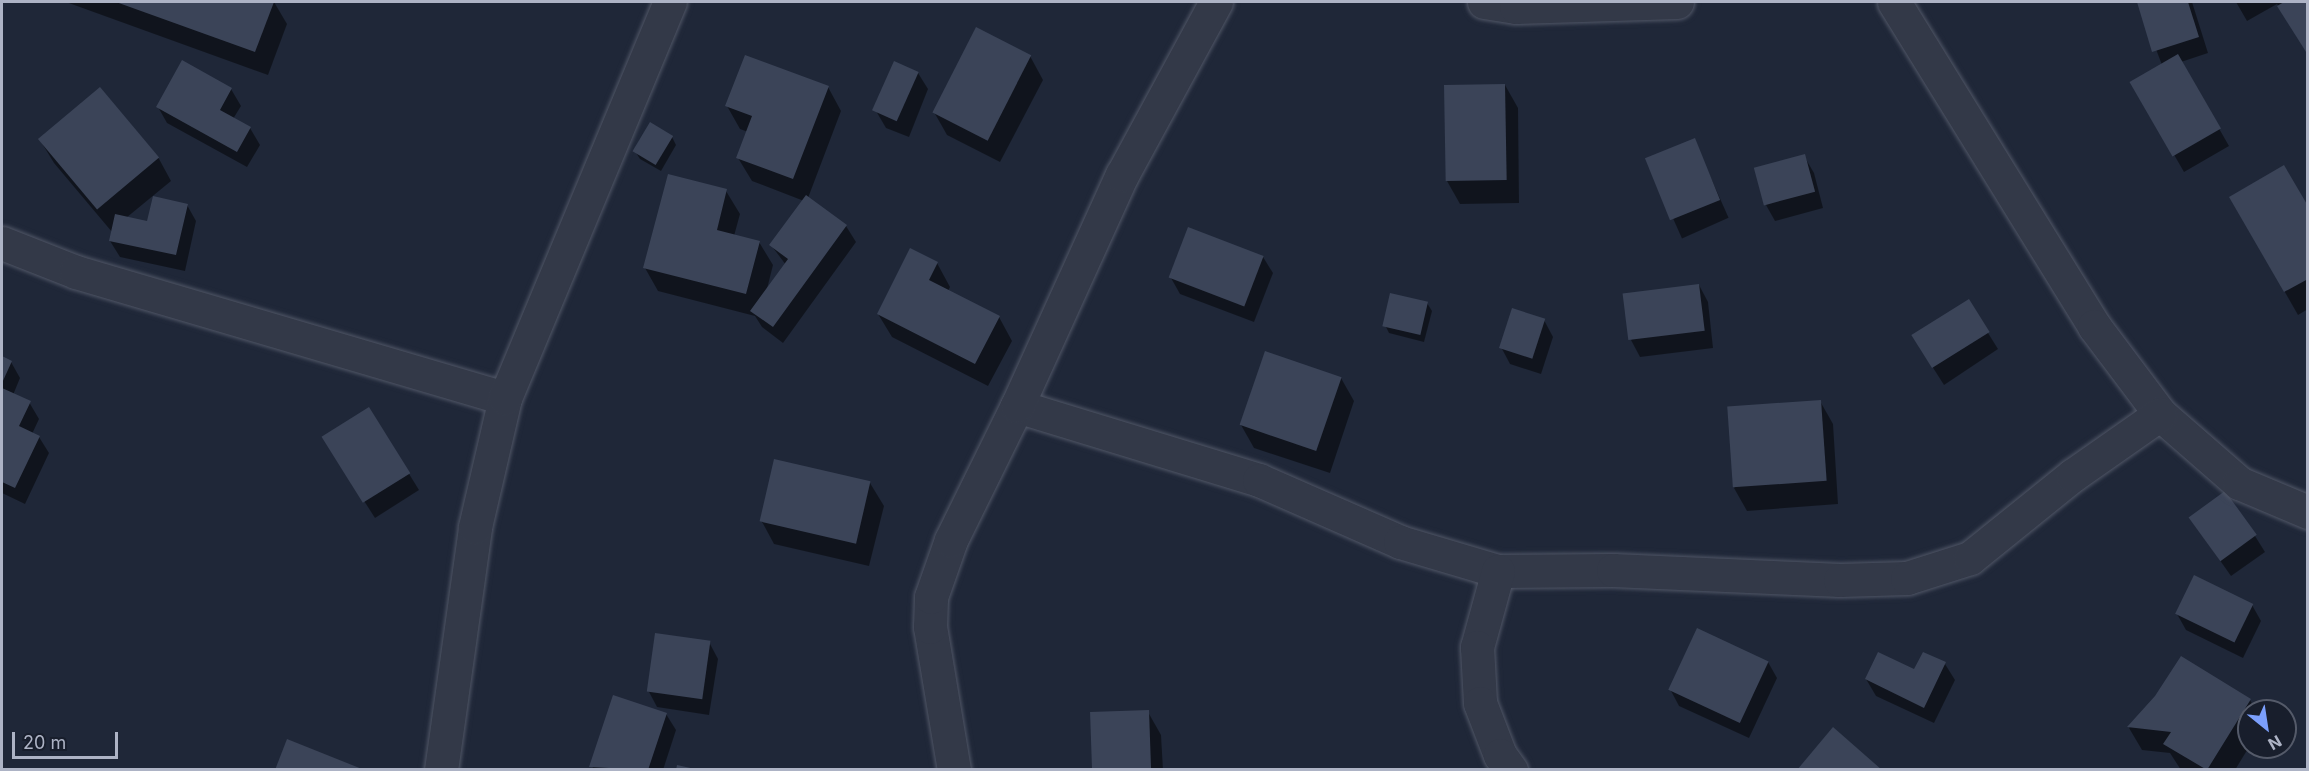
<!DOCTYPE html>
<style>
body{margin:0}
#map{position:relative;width:2309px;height:771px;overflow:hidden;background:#1f2738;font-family:Inter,sans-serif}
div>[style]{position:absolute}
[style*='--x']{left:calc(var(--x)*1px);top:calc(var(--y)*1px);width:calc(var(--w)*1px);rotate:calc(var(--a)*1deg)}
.shadow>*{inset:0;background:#0007;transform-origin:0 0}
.building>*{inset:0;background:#3b4458;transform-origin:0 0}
.roads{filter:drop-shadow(0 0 2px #505666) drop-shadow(0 0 2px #505666)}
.minor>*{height:33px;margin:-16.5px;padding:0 16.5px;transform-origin:16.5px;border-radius:16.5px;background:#333948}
span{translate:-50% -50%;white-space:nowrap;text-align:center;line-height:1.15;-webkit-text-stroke:6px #181e2c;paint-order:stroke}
.frame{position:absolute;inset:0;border:3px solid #adb3c5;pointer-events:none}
.north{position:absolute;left:2237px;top:699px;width:60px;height:60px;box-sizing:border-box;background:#181e2c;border:2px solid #545a69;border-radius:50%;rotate:150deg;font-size:16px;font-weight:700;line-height:24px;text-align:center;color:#adb3c5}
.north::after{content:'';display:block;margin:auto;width:21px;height:27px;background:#7b9ffc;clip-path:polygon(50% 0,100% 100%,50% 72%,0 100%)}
.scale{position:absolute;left:12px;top:732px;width:106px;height:27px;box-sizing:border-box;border:3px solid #adb3c5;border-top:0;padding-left:8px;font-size:18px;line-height:21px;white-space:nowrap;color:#adb3c5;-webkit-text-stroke:4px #181e2c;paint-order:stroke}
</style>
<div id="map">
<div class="shadow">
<div style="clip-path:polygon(66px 2px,274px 2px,287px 24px,268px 75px)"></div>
<div style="clip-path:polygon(2138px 2px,2192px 2px,2208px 53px,2181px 62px,2229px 146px,2184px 172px,2132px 82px,2162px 65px)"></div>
<div style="clip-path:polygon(2236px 2px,2308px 2px,2308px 54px,2277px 4px,2247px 21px)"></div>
<div style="clip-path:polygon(1030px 56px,1043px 80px,1000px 162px,947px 135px,934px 112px)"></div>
<div style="clip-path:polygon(918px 73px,928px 89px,909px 137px,886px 128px,876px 111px)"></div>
<div style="clip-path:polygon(1505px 85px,1518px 108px,1519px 203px,1460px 204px,1447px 181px)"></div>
<div style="clip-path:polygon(828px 87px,841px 111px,808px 198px,846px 226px,856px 242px,783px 343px,762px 327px,755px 316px,658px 291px,645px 268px,726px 191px,740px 214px,734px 236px,759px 242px,773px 265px,766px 293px,786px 265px,771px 245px,804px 201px,752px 181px,738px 158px,748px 132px,740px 129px,727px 106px)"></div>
<div style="clip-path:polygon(231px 89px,241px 106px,233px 119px,250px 128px,260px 145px,247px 167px,167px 123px,158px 107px)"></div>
<div style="clip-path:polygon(672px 137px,676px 145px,661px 171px,640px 159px,635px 151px)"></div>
<div style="clip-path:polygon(40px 140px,158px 157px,171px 181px,126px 218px,148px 223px,187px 205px,196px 221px,185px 271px,120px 257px,110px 241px,112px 232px,54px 163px)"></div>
<div style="left:1694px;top:140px;width:85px;height:51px;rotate:66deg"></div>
<div style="clip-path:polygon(1804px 156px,1814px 173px,1823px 208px,1775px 221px,1766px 205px,1756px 169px)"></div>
<div style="clip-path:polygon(2231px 198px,2308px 209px,2308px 309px,2298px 315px)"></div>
<div style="clip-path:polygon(1263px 257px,1273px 273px,1254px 322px,1180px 294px,1171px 278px)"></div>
<div style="clip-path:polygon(937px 263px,950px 287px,948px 291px,999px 317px,1012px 341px,988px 386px,892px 337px,878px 314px)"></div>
<div style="clip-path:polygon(1699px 285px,1708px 302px,1713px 348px,1640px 357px,1631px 340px)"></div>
<div style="clip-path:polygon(1968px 301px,1998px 349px,1944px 385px,1923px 352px)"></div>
<div style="clip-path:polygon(1427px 303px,1432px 311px,1424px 342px,1389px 333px,1385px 325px)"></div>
<div style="clip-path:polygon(1544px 320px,1553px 337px,1541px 374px,1510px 364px,1501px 347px)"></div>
<div style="clip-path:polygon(2px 357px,11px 362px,20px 378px,13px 395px,29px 402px,39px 419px,32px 434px,39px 437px,49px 453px,25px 504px,2px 493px)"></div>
<div style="clip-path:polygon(1341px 378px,1354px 401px,1330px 473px,1254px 448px,1241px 425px)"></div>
<div style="clip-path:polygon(1820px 401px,1833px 424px,1838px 504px,1747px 511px,1734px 488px)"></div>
<div style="clip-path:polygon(369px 409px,419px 490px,375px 518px,334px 454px)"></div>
<div style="clip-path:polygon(870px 483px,884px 506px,869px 566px,774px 544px,761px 520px)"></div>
<div style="clip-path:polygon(2190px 518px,2255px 536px,2265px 552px,2231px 576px)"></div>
<div style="clip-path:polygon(2252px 605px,2261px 621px,2243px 658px,2186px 630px,2177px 614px)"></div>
<div style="clip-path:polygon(709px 642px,718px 659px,709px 715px,657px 707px,648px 690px)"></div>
<div style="clip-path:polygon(1768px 662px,1777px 678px,1749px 738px,1679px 706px,1670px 689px)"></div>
<div style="clip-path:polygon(1945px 664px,1955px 680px,1934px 723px,1876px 696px,1866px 679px)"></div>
<div style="clip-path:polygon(614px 697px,666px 714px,676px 730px,663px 770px,592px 770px)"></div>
<div style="clip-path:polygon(2156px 697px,2250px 700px,2256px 711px,2249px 711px,2249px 747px,2235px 770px,2181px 770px,2170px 753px,2142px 750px,2129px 728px)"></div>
<div style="clip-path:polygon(1148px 712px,1161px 735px,1163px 770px,1094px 770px)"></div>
</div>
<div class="building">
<div style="clip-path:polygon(116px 2px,274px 2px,255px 52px)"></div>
<div style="clip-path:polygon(2137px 2px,2188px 2px,2199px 37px,2152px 52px)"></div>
<div style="clip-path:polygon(2284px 2px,2308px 2px,2308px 55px,2277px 6px)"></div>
<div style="left:976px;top:27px;width:62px;height:96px;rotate:27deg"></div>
<div style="left:2178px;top:54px;width:86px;height:56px;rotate:60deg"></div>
<div style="clip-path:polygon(745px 55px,829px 86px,793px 179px,736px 158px,752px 116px,725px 106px)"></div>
<div style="clip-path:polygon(182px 60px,232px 88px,220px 110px,251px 127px,237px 152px,156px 107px)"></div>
<div style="left:894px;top:61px;width:27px;height:54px;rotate:24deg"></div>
<div style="left:1505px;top:84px;width:96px;height:61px;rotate:89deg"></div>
<div style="left:100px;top:87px;width:92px;height:81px;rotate:50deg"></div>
<div style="left:650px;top:122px;width:27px;height:34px;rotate:31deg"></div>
<div style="left:1695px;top:138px;width:67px;height:54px;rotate:68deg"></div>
<div style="left:1805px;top:154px;width:39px;height:53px;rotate:75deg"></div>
<div style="clip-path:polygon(2284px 165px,2308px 206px,2308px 279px,2284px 292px,2229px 197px)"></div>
<div style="clip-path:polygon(668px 174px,727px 189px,717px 230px,760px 241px,746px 294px,643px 268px)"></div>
<div style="clip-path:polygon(806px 195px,847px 225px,773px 327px,750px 311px,788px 259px,769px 245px)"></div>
<div style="clip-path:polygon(153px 196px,188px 204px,176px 255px,109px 241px,115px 214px,147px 221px)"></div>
<div style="left:1188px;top:227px;width:81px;height:54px;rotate:21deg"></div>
<div style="clip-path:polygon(910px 248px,938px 262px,929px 280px,1000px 316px,975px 364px,877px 314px)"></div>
<div style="left:1699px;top:284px;width:47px;height:77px;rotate:83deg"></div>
<div style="left:1390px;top:293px;width:39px;height:34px;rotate:13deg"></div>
<div style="left:1969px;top:299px;width:39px;height:68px;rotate:58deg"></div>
<div style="left:1512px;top:308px;width:35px;height:42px;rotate:18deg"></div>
<div style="left:1265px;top:351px;width:81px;height:78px;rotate:19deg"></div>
<div style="clip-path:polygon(2px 356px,12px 361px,2px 383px)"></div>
<div style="clip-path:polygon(2px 388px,31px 401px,19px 426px,40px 436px,15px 488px,2px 482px)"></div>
<div style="left:1821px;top:400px;width:81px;height:94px;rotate:86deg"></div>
<div style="left:369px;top:407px;width:78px;height:56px;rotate:58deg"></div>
<div style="left:774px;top:459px;width:99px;height:64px;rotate:13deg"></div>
<div style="left:2225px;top:491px;width:54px;height:45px;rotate:54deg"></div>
<div style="left:2194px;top:575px;width:66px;height:43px;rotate:26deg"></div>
<div style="left:1697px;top:628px;width:79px;height:68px;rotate:25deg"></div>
<div style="left:655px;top:633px;width:56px;height:59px;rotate:8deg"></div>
<div style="clip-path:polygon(1878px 652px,1914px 669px,1923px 652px,1946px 662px,1924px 708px,1865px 679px)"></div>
<div style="clip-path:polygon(2181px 656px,2251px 699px,2207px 770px,2163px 744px,2171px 732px,2127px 727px,2155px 696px)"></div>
<div style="clip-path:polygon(613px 695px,667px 713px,648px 770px,589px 767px)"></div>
<div style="left:1149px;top:710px;width:60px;height:59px;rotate:88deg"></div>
<div style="clip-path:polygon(1833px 727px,1882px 770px,1797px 770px)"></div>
<div style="clip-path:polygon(287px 739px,362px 769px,362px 770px,275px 770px)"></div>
<div style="clip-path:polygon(677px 765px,695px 769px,695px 770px,676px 770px)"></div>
</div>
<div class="roads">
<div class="minor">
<div style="--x:1484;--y:2;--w:32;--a:9"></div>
<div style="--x:1516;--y:7;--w:161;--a:-1.8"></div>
<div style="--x:1894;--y:2;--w:381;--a:58.3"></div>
<div style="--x:2094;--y:326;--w:110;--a:53.1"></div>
<div style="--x:2160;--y:414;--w:105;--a:41.1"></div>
<div style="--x:2239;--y:483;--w:75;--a:22.8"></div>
<div style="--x:2;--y:243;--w:79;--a:21.4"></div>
<div style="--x:76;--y:272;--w:447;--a:16.4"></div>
<div style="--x:1017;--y:406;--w:253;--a:17"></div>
<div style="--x:1259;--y:480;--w:154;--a:23.7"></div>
<div style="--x:1400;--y:542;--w:102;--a:16.5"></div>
<div style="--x:1498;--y:571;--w:115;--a:-0.5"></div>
<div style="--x:1613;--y:570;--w:227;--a:2.5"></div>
<div style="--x:1840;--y:580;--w:67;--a:-1.7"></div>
<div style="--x:1907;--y:578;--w:66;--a:-17.6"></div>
<div style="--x:1970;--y:558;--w:132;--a:-38.9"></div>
<div style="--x:2073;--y:475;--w:106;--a:-35"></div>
<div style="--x:1498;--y:571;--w:79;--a:105.4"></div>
<div style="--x:1477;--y:647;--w:56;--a:86.9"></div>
<div style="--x:1480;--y:703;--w:56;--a:69"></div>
<div style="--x:1500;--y:755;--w:19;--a:54"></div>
<div style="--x:441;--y:770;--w:245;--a:-82"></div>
<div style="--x:475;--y:527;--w:132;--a:-76.9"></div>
<div style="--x:505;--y:398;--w:429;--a:-67.4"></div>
<div style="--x:954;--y:770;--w:145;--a:-99.5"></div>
<div style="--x:930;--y:627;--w:30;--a:-88"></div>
<div style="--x:931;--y:597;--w:60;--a:-70.7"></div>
<div style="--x:951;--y:540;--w:149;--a:-63.8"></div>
<div style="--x:1017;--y:406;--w:254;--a:-65.6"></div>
<div style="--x:1122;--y:175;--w:197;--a:-61.5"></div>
</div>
</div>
<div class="frame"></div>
<div class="north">N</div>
<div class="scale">20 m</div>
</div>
